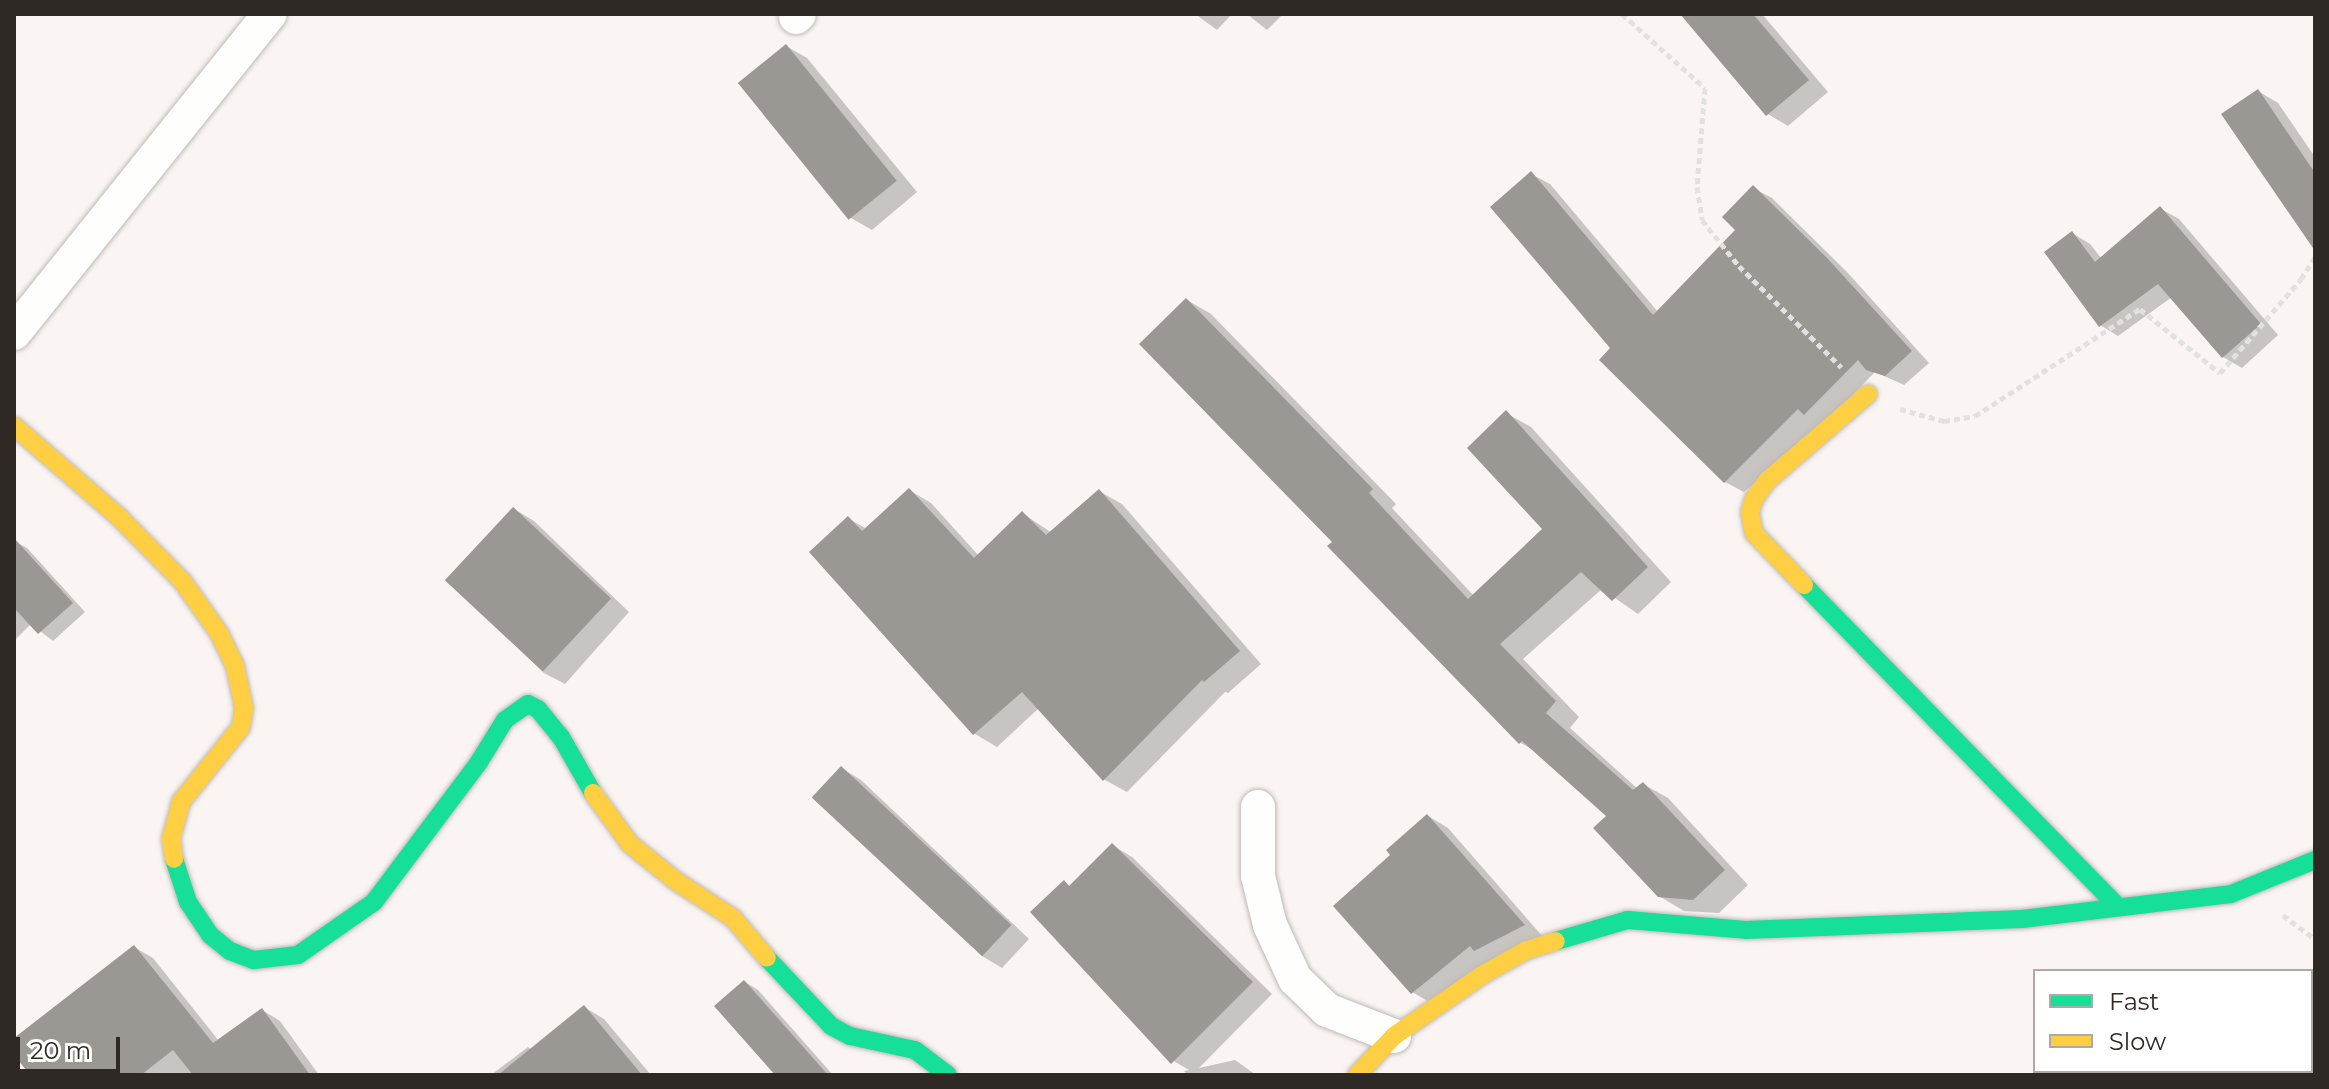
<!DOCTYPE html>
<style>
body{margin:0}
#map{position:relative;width:2329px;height:1089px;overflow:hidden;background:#faf5f2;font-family:Montserrat,sans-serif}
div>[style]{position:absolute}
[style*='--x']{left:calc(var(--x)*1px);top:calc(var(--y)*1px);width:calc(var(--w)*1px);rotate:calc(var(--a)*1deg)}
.shadow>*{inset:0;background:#0003}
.building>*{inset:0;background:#9b9894;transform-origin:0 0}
.path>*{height:5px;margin-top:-2.5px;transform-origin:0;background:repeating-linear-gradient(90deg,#e3e1e0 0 6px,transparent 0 10px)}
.roads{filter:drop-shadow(0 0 2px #bfb9b6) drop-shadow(0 0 2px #bfb9b6)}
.street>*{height:34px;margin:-17px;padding:0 17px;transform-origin:17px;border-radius:17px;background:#fefefd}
.fast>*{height:18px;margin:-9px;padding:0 9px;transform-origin:9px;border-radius:9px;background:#16e098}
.slow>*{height:18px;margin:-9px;padding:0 9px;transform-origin:9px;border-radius:9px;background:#ffcf43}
span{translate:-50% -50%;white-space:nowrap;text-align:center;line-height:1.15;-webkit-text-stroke:8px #fff;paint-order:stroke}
.frame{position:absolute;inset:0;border:16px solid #2f2926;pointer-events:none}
.legend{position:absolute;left:2033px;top:969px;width:280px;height:104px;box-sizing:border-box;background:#fff;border:2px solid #aca9a8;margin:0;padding:10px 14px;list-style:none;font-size:24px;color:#2f2926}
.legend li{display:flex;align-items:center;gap:16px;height:40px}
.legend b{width:40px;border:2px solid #aca9a8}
.scale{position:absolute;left:16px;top:1037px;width:104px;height:36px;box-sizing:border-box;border:4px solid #2f2926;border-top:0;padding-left:10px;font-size:24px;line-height:28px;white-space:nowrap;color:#2f2926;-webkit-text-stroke:6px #fff;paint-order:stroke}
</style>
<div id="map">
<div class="shadow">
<div style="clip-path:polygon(1195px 14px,1232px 14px,1217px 30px)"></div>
<div style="clip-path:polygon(1247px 14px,1283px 14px,1267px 30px)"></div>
<div style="clip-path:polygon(1689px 14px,1762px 14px,1828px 92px,1788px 126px,1768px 114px)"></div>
<div style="clip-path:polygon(786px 46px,807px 58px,917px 192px,872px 230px,851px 218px)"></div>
<div style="clip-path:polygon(2258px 91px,2278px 103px,2315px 157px,2315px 240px)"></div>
<div style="clip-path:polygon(1531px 174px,1550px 184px,1658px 312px,1738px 230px,1753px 188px,1772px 198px,1847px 272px,1929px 363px,1904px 385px,1875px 372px,1824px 424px,1744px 492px,1725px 482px,1613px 349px)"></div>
<div style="clip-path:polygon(2161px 209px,2179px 219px,2278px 335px,2242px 368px,2223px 357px,2172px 297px,2118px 336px,2100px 325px,2072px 233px,2090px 244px,2102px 259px)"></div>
<div style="clip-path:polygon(1187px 300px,1211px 314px,1396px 504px,1392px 508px,1474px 596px,1545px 529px,1506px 413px,1531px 427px,1671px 582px,1638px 614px,1602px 589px,1523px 659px,1579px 717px,1570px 728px,1638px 789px,1643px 784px,1668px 798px,1748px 885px,1719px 913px,1684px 911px,1659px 896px,1609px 816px,1539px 753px,1521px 743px,1330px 546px,1335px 542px)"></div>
<div style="clip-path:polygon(909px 490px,931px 503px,979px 556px,1022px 513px,1052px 533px,1099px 491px,1122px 504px,1261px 664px,1228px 693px,1225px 692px,1127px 792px,1105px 780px,1039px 708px,997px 747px,975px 734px,812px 552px,849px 519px,867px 529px)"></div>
<div style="clip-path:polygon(514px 509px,534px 521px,629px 612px,565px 684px,544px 673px,447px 580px)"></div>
<div style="clip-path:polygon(14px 541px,27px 548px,85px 612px,53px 641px,31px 624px,14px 641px)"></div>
<div style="clip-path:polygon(841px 768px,861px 780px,1029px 939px,1002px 968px,982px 956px)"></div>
<div style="clip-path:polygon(1428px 816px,1448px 828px,1543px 937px,1433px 1004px,1412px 992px,1393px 855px)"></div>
<div style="clip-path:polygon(1112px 845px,1132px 857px,1272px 994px,1199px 1068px,1235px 1060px,1256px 1075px,1188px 1075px,1184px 1071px,1189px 1070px,1167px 1057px,1064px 883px,1071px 887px)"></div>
<div style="clip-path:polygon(134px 947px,153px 958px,219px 1041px,262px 1010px,280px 1021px,319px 1075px,33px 1075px,14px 1052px,14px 1041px)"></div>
<div style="clip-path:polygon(745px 982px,758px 990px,833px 1075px,778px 1075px)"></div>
<div style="clip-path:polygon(584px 1007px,604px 1019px,651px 1075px,491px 1075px,528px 1047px,532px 1050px)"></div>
</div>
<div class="building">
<div style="clip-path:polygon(1680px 14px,1753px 14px,1809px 80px,1766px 116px)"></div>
<div style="left:786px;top:44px;width:176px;height:62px;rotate:51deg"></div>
<div style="clip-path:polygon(2258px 89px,2315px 173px,2315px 251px,2221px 114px)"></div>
<div style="clip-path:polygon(1531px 171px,1653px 315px,1735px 230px,1722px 217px,1753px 185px,1828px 259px,1912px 351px,1885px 376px,1866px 370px,1858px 360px,1804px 415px,1798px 409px,1724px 483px,1599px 360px,1610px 348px,1490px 207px)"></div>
<div style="clip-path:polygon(2160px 206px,2261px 324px,2222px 358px,2158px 284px,2099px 327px,2044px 252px,2072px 231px,2095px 262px)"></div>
<div style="clip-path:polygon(1186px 298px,1373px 489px,1369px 493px,1468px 599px,1542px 529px,1467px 448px,1506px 410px,1648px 567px,1612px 601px,1581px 572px,1500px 644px,1556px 701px,1546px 713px,1633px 790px,1643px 782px,1725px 870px,1693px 900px,1658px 897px,1593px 828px,1606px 816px,1522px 741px,1519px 744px,1327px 546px,1332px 542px,1139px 344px)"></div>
<div style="clip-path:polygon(909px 488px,974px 558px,1022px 511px,1046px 535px,1099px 489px,1240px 651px,1204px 682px,1202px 680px,1103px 781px,1022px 692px,973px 735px,809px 552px,848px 516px,862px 531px)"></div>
<div style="left:513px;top:507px;width:134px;height:100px;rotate:43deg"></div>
<div style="clip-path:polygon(14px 538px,73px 603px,38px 634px,14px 608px)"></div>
<div style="left:841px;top:766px;width:233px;height:43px;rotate:43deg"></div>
<div style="clip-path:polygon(1427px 814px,1525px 925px,1474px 951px,1470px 946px,1411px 994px,1333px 906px,1390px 855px,1386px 850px)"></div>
<div style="clip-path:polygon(1112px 843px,1253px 982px,1171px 1064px,1030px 912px,1064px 880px,1069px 886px)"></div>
<div style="clip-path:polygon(134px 945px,213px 1043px,262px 1008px,310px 1075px,193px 1075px,173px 1050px,141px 1075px,30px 1075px,14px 1055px,14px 1038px)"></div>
<div style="clip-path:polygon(744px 980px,828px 1075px,775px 1075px,714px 1006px)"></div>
<div style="clip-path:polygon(584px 1005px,642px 1075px,498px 1075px)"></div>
</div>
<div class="path">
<div style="--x:1622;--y:14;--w:111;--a:41.7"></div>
<div style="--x:1705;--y:88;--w:99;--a:94.6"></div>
<div style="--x:1697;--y:187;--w:33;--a:81"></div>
<div style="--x:1702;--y:220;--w:59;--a:51.2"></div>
<div style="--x:1739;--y:266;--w:144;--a:44.7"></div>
<div style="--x:1900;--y:409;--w:46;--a:15.3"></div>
<div style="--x:1944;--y:421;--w:31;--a:-9"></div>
<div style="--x:1975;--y:416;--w:197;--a:-33"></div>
<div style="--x:2140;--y:309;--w:102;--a:38.7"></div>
<div style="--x:2220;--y:373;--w:124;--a:-49.2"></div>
<div style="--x:2301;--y:279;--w:26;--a:-58"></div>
<div style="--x:2283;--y:915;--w:40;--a:37"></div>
</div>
<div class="roads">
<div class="street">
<div style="--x:796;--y:17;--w:4;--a:-45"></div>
<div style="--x:14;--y:333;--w:409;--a:-51.3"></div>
<div style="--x:1258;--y:807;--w:69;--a:90"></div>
<div style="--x:1258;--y:876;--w:50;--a:76.2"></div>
<div style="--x:1270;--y:925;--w:60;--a:65.2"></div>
<div style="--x:1295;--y:979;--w:45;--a:44.1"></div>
<div style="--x:1327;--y:1010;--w:72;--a:21.2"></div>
</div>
<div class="fast">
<div style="--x:1804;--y:585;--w:447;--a:45.7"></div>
<div style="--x:174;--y:859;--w:45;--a:72"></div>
<div style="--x:188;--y:902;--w:40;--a:56"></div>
<div style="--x:210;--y:935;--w:26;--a:39"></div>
<div style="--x:230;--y:951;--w:26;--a:21"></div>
<div style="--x:254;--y:960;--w:44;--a:-6.5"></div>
<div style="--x:298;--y:955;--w:93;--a:-34.9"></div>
<div style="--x:374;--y:902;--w:175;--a:-53.1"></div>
<div style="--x:479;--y:762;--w:49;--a:-58.2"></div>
<div style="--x:505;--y:720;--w:28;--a:-35"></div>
<div style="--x:528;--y:704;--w:11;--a:27"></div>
<div style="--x:538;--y:709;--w:36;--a:51"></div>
<div style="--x:561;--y:737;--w:64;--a:60.3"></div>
<div style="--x:1556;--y:941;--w:75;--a:-16.3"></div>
<div style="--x:1628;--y:920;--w:118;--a:4.8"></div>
<div style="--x:1746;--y:930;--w:276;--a:-2.3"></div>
<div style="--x:2022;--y:919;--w:210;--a:-6.8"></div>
<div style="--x:2231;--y:894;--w:91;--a:-22"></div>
<div style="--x:767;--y:958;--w:93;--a:46.7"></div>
<div style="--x:831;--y:1026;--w:21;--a:28"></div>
<div style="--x:850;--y:1036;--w:66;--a:12.2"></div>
<div style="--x:915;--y:1050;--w:41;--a:37.1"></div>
</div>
<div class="slow">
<div style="--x:14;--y:426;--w:138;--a:40.9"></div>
<div style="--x:118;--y:516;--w:93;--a:45.4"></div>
<div style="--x:183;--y:582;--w:62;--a:54.8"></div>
<div style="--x:219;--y:633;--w:37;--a:64"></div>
<div style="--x:235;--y:666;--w:43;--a:77.9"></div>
<div style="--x:244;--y:708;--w:19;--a:99"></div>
<div style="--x:241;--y:727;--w:96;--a:128.7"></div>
<div style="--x:181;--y:802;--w:38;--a:105"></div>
<div style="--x:171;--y:839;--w:20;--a:81"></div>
<div style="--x:1804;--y:585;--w:72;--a:-133.9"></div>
<div style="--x:1754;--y:533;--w:21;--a:-101"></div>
<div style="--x:1750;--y:512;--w:14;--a:-73"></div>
<div style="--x:1754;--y:499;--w:24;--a:-54"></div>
<div style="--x:1768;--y:480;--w:132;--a:-40.7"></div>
<div style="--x:593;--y:793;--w:63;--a:54"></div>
<div style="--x:630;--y:844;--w:59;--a:38.8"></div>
<div style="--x:676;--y:881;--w:68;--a:33"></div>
<div style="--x:733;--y:918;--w:52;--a:49.6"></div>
<div style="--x:1357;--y:1075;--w:54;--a:-46.5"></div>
<div style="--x:1394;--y:1036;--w:107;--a:-34.7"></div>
<div style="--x:1482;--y:975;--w:51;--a:-29.1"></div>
<div style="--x:1527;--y:950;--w:30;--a:-17"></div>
</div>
</div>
<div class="frame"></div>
<ul class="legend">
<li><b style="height:10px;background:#16e098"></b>Fast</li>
<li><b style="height:10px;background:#ffcf43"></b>Slow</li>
</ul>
<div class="scale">20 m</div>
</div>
